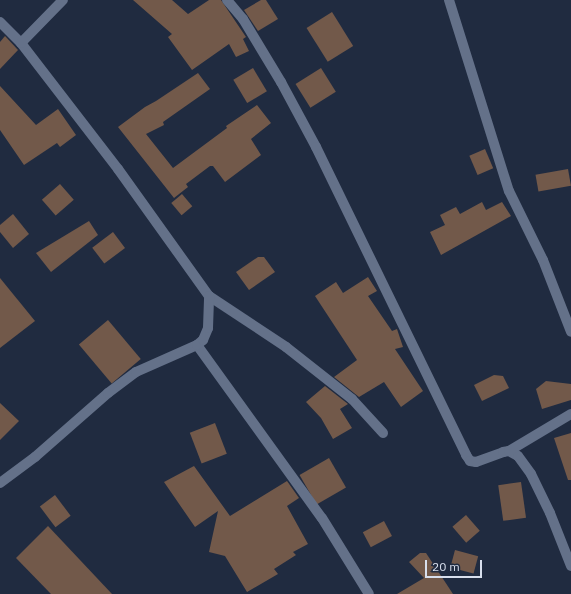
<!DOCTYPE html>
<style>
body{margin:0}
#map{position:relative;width:571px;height:594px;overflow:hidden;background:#202b40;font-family:"IBM Plex Sans",sans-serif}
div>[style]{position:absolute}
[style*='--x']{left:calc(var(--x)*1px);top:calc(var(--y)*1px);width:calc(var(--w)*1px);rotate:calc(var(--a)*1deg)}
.building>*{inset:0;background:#72594a;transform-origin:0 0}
.street>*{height:10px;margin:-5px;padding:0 5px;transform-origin:5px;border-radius:5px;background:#647189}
span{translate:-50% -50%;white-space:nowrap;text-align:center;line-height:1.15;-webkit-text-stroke:3px #202b40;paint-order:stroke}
.scale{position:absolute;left:425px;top:560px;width:57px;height:18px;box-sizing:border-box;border:2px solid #d8dfed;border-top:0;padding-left:5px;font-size:12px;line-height:14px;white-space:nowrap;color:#d8dfed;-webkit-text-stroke:3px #202b40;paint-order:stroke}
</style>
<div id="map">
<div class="building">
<div style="clip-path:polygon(133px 0,172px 0,188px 14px,209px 0,221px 0,246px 37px,243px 39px,249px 51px,236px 57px,229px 44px,192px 70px,168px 37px,172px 34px)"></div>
<div style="clip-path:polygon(261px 0,266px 0,278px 19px,258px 31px,244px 10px)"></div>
<div style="left:332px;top:12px;width:40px;height:30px;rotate:58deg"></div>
<div style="clip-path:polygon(5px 36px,18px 50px,0 69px,0 42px)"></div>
<div style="left:253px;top:68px;width:27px;height:23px;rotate:59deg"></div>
<div style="left:321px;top:68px;width:28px;height:30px;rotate:58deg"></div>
<div style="clip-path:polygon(198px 73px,210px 89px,163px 122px,164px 125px,146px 134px,173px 168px,227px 128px,226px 126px,257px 105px,271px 123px,251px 139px,261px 155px,225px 182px,213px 166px,210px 166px,186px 184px,188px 187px,174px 198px,118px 127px,145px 107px,156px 101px)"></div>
<div style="clip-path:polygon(0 86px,36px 125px,58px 109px,76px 135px,60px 147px,57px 143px,24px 165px,0 130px)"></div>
<div style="left:485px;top:149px;width:21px;height:17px;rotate:67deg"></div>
<div style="left:568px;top:169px;width:17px;height:33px;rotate:80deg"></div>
<div style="left:60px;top:184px;width:21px;height:24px;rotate:49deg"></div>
<div style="left:182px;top:194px;width:16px;height:14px;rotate:50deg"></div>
<div style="clip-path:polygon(482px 202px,486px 210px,502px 202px,511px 216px,441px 255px,430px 232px,445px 225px,440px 215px,456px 207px,460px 214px)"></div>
<div style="clip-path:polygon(13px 214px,29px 234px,13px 248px,0 232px,0 225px)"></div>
<div style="clip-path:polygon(89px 221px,98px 235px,51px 272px,36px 253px)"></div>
<div style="left:113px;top:232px;width:20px;height:26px;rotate:53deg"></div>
<div style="clip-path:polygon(258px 257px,264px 257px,275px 272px,249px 290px,236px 272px)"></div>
<div style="clip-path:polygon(368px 277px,377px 291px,368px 296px,392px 331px,397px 329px,403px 347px,395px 349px,423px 391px,401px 407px,384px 382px,359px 397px,334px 377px,357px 360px,315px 296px,336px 282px,343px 293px)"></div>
<div style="clip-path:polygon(0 278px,35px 321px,0 348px)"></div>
<div style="left:108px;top:320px;width:51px;height:38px;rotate:50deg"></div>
<div style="clip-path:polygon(494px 375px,503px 376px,509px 388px,482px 401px,474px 385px)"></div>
<div style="clip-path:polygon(546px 381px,571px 384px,571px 400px,542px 409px,536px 389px)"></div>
<div style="clip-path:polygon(325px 386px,348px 404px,340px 409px,352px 428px,333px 439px,321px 418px,306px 402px)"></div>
<div style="clip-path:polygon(0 403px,19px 421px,0 440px)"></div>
<div style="left:215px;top:423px;width:33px;height:27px;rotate:69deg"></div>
<div style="clip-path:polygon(571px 433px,571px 480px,568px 480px,554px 438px)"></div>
<div style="left:329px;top:458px;width:34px;height:34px;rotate:60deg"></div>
<div style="clip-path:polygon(194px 466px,230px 516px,287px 481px,299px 498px,287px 506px,308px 544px,293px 552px,296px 555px,274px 569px,278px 574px,247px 592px,225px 556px,209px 552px,218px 511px,195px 527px,164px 482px)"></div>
<div style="left:521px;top:482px;width:36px;height:23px;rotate:82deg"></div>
<div style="left:55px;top:495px;width:26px;height:19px;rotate:53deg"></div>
<div style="left:466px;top:515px;width:21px;height:18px;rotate:49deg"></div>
<div style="left:384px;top:521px;width:17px;height:24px;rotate:62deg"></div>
<div style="clip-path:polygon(48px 526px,112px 594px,51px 594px,16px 558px)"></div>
<div style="left:455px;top:550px;width:24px;height:18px;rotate:15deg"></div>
<div style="clip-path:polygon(420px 553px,426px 553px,453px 594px,397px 594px,424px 578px,409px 562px)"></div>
</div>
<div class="street">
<div style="--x:227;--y:0;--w:25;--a:50"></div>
<div style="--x:243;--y:19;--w:74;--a:58.9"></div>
<div style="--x:281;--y:82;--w:74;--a:61.7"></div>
<div style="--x:316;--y:147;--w:343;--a:64"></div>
<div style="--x:466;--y:455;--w:7;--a:56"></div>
<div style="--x:470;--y:461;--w:6;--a:9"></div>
<div style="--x:476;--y:462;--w:29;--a:-20"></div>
<div style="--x:503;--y:452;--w:6;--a:-9"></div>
<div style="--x:509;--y:451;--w:10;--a:29"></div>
<div style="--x:518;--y:456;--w:22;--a:54"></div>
<div style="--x:531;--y:474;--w:43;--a:64"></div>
<div style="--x:550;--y:513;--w:57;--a:68.4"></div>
<div style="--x:449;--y:0;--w:200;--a:72.6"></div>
<div style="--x:509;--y:191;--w:77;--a:63.8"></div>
<div style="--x:543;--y:260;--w:77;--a:68.7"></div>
<div style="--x:0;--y:22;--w:30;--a:45"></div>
<div style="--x:21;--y:43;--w:159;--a:52.4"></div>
<div style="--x:118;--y:169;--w:156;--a:54.4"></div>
<div style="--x:209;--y:296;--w:92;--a:33.5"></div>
<div style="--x:286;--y:347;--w:84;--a:38.2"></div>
<div style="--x:352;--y:399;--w:46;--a:47.6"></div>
<div style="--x:21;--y:43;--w:60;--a:-45.7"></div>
<div style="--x:197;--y:345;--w:213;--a:54.2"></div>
<div style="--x:322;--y:518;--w:89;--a:58.3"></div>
<div style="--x:509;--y:451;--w:72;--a:-30.8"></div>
<div style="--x:0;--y:483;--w:44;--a:-36.6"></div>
<div style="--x:35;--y:457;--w:97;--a:-41.2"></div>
<div style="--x:108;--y:393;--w:35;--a:-37"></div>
<div style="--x:136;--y:372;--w:67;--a:-23.9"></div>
<div style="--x:197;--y:345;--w:8;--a:-40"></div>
<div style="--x:203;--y:340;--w:13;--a:-67"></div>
<div style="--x:208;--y:328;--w:32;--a:-88"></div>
</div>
<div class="scale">20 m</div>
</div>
